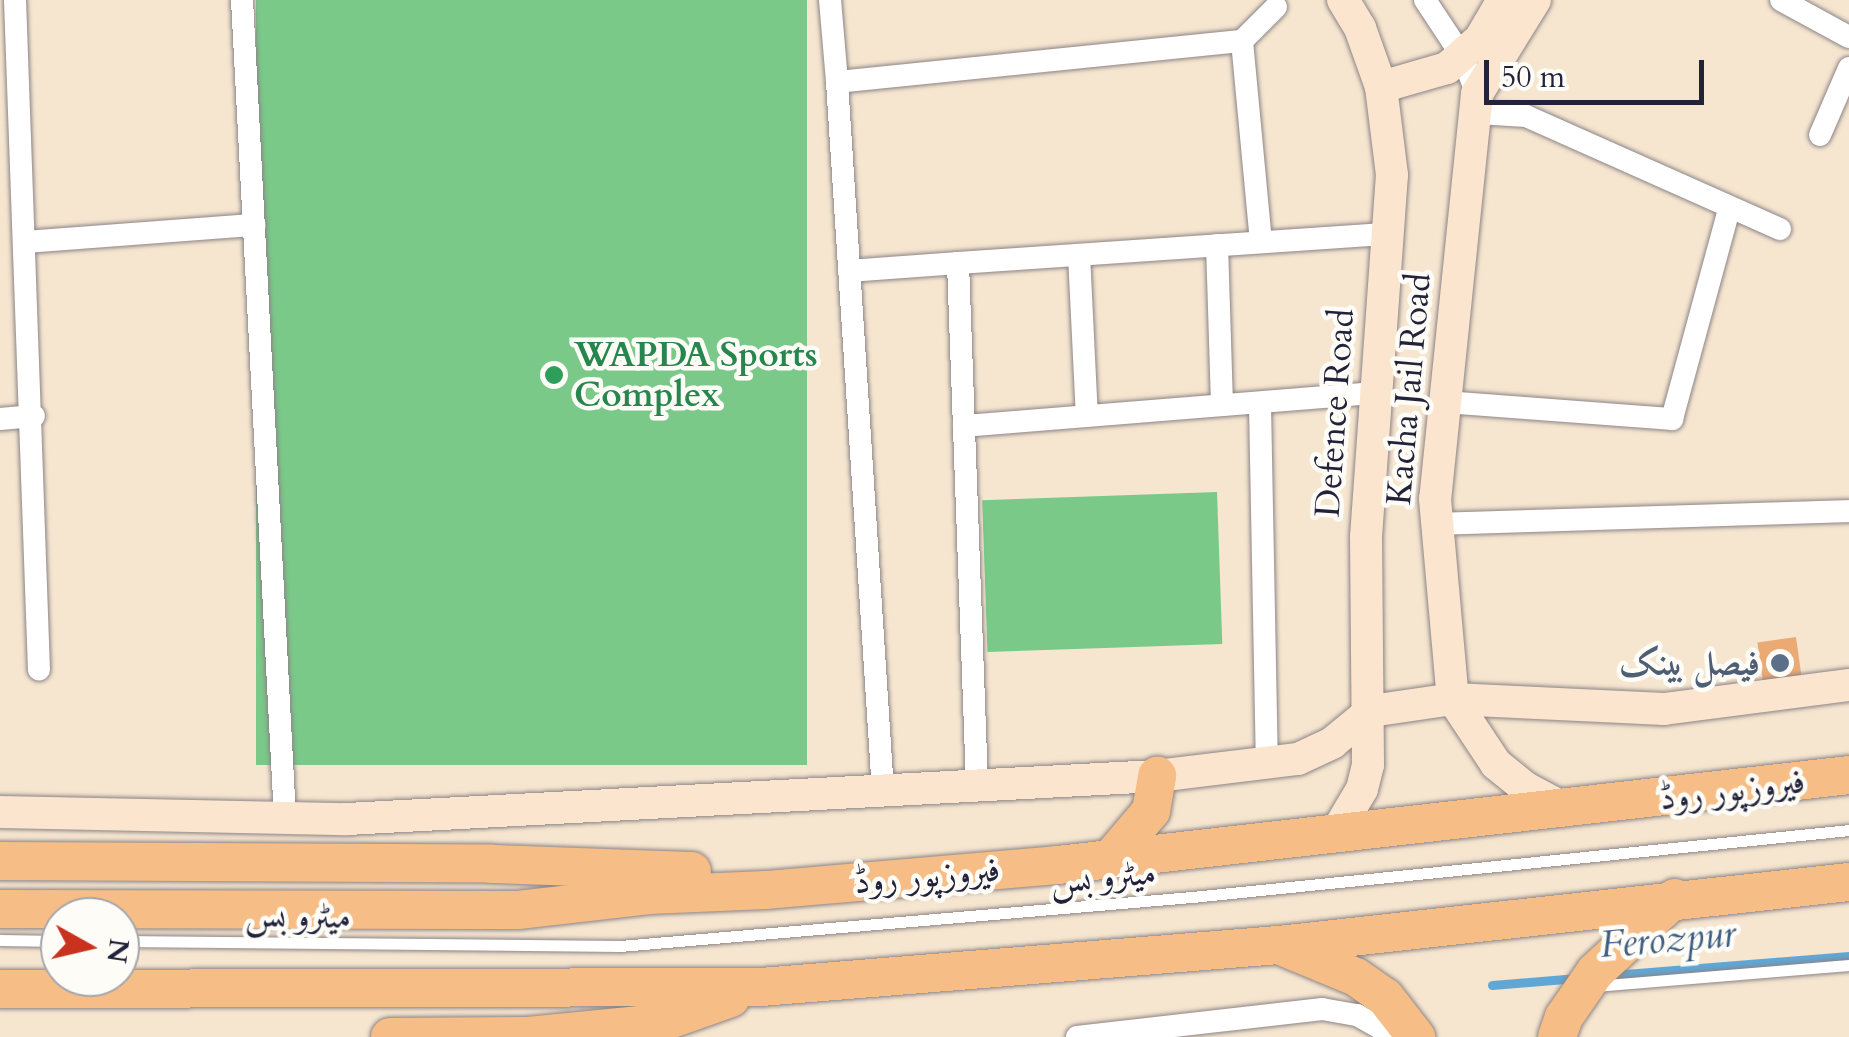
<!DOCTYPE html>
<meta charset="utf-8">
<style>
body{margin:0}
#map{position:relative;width:1849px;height:1037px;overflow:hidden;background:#f6e6d0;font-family:Cardo,Amiri,serif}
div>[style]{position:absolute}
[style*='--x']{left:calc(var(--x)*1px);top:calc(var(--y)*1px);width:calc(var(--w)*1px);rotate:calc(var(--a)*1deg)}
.green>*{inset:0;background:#7ac989;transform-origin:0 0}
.stream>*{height:9px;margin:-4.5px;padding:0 4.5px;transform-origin:4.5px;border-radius:4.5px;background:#60a7d6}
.building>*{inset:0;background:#ebaa73;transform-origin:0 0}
.roads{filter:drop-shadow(0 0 2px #8c8486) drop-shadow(0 0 2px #8c8486)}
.lane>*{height:11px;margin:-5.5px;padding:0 5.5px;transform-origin:5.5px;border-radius:5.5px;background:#fff}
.street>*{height:22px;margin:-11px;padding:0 11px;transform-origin:11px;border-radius:11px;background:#fff}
.secondary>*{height:32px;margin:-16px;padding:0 16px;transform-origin:16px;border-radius:16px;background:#fbe5cf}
.primary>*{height:38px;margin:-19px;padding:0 19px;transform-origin:19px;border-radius:19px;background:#f6be86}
.dots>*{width:28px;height:28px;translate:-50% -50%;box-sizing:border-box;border:5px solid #fdfcf7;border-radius:50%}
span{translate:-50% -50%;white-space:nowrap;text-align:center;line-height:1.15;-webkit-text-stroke:9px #fdfcf7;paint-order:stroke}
.leisure-label{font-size:35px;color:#27864d;font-weight:700}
.left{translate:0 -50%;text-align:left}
.street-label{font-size:35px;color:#22223b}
.service-label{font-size:35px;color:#4e5e75;font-weight:700}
.right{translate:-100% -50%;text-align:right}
.water-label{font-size:38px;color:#3e5e81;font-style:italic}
.north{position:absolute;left:40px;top:897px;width:100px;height:100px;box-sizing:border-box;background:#fdfcf7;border:2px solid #a5a5ac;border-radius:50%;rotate:98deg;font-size:28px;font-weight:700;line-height:40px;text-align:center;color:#22223b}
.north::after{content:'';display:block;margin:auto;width:35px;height:45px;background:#c8321e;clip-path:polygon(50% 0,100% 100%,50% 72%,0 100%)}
.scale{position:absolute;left:1484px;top:60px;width:220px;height:45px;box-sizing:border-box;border:5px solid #22223b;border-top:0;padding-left:12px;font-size:30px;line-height:35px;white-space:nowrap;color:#22223b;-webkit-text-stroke:8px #fdfcf7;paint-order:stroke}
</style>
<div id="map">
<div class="green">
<div style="left:256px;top:0;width:551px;height:765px"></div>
<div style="left:1217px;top:492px;width:152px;height:235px;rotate:88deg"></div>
</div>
<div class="stream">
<div style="--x:1613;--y:975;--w:237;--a:-4.6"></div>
<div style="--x:1492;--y:985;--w:85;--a:-4.7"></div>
</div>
<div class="building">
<div style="left:1796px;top:637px;width:44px;height:39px;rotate:82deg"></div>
</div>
<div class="roads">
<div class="lane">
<div style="--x:0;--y:940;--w:60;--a:1"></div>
<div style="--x:120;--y:941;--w:500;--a:0.57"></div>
<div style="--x:620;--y:946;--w:574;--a:-4.9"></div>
<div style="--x:1192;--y:897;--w:660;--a:-5.82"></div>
<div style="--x:1594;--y:986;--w:256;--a:-4.7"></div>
</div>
<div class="street">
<div style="--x:15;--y:0;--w:670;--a:87.95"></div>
<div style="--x:242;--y:0;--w:819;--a:86.99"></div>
<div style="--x:830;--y:0;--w:82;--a:85.1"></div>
<div style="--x:837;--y:82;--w:407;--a:-5.8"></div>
<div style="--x:1242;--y:41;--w:202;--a:84.6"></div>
<div style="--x:1425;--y:0;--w:67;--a:56.5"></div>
<div style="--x:1462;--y:56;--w:41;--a:68.5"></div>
<div style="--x:1781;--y:0;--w:77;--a:28.6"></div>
<div style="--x:1242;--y:41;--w:48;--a:-45"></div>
<div style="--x:837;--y:82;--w:711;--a:86.29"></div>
<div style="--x:1478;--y:113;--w:48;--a:3.6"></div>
<div style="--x:1526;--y:116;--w:278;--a:24"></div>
<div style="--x:1820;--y:135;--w:73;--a:-66.6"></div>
<div style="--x:26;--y:242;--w:229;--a:-4.3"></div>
<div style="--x:1217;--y:245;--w:160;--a:88.2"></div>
<div style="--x:1079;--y:255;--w:161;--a:87.2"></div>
<div style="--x:849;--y:271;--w:109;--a:-4.2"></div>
<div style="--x:1446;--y:402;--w:227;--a:4.3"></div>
<div style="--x:1672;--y:419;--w:218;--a:-74.8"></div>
<div style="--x:1260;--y:405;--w:360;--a:88.9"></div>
<div style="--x:0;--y:419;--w:34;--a:-5"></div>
<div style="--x:964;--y:426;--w:411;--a:-4.6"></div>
<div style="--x:1437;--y:524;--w:412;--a:-1.8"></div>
<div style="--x:977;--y:784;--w:521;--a:-92.09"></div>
<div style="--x:958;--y:263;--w:431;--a:-3.9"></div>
<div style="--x:1077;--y:1037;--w:247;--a:-6.5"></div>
<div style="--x:1322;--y:1009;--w:36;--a:10"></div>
<div style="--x:1357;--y:1015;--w:45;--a:29.4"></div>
</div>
<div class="secondary">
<div style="--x:1535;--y:0;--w:110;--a:121.7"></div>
<div style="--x:1477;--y:94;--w:407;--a:95.9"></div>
<div style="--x:1435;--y:499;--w:201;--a:84.9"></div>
<div style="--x:1453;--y:699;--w:78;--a:56.5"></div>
<div style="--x:1496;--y:764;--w:38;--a:39"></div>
<div style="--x:1526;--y:788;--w:47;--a:28.2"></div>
<div style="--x:1381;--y:87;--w:69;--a:-16.1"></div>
<div style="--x:1447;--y:68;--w:44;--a:-41.3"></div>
<div style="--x:1480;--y:39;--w:45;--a:-59.5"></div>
<div style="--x:0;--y:812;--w:347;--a:1.2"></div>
<div style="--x:347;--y:819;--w:811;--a:-3.04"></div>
<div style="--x:1157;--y:776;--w:142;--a:-6.9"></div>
<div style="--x:1298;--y:759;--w:38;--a:-25"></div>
<div style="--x:1332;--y:743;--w:50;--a:-39.4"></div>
<div style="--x:1371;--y:711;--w:83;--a:-8.3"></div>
<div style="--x:1453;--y:699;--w:211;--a:2.7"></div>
<div style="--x:1664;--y:709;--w:187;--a:-7.4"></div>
<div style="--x:1336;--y:833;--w:51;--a:-59.4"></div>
<div style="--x:1362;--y:789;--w:25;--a:-76"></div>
<div style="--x:1368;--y:765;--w:228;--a:-90.5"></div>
<div style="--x:1366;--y:537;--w:363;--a:-85.9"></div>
<div style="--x:1392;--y:175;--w:89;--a:-97.1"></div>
<div style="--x:1381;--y:87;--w:63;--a:-109.6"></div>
<div style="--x:1360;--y:28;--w:33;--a:-121"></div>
</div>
<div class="primary">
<div style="--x:1111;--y:858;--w:62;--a:-49.6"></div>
<div style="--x:1151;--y:811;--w:36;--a:-80"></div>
<div style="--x:0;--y:861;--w:492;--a:0.3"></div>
<div style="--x:492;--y:864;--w:200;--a:2"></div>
<div style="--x:0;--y:909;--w:518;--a:0.11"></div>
<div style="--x:518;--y:910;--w:132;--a:-6.5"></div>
<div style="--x:649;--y:895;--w:117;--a:-2.4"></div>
<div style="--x:766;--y:890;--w:293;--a:-4.9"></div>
<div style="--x:1058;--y:865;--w:796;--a:-6.49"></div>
<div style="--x:1281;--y:946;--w:81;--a:22.5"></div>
<div style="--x:1356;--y:977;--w:35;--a:35"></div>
<div style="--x:1385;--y:997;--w:51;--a:52.2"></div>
<div style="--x:0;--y:989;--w:761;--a:-0.15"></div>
<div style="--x:761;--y:987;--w:520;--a:-4.64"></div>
<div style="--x:1279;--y:945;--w:573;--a:-6.31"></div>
<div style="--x:390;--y:1037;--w:138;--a:-0.4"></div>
<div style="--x:528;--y:1036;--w:133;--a:-5.6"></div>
<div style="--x:660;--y:1023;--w:75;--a:-19.4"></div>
<div style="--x:1557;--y:1037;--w:21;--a:-71"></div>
<div style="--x:1564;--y:1017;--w:55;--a:-55.4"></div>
<div style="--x:1595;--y:972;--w:109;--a:-42.8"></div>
</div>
</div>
<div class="dots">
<div style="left:554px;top:375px;background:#2e9e5b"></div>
<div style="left:1780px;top:663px;background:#5c6f8a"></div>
</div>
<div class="leisure-label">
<span class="left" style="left:574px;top:375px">WAPDA Sports<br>Complex</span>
</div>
<div class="street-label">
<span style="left:1409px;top:389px;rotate:-85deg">Kacha Jail Road</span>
<span style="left:1335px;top:413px;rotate:-86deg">Defence Road</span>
<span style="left:1732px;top:790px;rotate:-7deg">فیروزپور روڈ</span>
<span style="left:927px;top:876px;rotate:-5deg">فیروزپور روڈ</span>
<span style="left:1103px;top:877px;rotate:-5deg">میٹرو بس</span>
<span style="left:298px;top:916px;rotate:1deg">میٹرو بس</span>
</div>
<div class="service-label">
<span class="right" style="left:1760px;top:663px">فیصل بینک</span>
</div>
<div class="water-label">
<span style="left:1668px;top:940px;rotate:-5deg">Ferozpur</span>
</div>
<div class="north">N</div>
<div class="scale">50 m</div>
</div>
